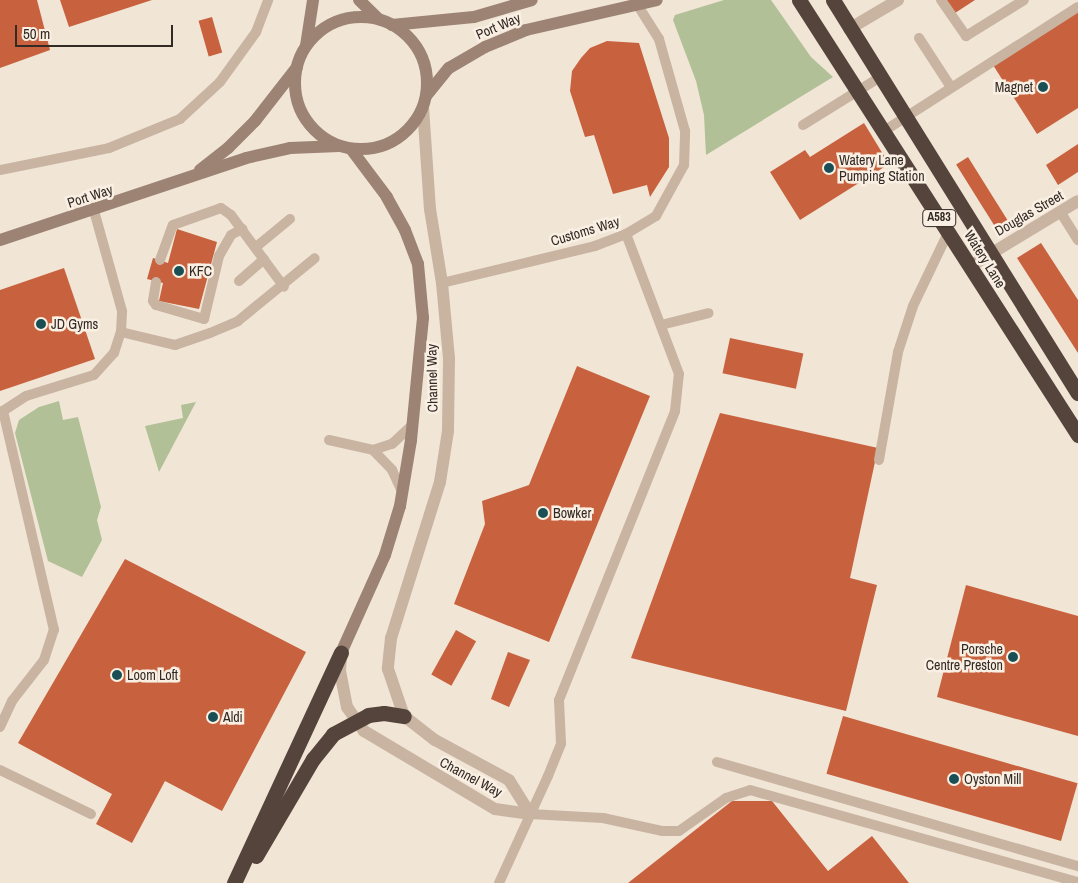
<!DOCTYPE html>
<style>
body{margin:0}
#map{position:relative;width:1078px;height:883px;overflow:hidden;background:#f1e5d6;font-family:"Archivo Narrow",sans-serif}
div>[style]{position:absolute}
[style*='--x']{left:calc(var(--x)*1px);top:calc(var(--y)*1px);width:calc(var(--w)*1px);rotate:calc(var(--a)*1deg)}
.green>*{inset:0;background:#b1c096}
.building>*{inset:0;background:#c8613d;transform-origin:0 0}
.lane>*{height:10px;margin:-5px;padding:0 5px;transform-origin:5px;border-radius:5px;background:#c9b4a2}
.street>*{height:12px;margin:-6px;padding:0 6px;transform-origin:6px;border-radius:6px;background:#c9b4a2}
.secondary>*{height:12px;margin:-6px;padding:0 6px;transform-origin:6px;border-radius:6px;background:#9c8374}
.secondary>.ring{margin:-6px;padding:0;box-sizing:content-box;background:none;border:12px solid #9c8374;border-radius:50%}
.highway>*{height:15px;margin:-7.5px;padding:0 7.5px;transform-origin:7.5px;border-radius:7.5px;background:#54443b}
.dots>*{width:14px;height:14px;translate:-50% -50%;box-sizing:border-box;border:2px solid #f9efe2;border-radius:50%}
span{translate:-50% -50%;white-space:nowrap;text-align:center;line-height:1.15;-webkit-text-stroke:5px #f9efe2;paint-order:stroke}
.shield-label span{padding:1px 4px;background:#f9efe2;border:1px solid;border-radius:4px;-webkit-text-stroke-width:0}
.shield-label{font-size:12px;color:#332925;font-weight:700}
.street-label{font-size:14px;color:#332925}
.poi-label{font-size:14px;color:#332925}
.right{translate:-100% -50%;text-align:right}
.left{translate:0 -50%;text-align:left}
.scale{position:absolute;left:15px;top:25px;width:158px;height:22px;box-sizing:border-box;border:2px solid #332925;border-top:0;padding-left:6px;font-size:15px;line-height:18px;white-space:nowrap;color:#332925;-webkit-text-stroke:4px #f9efe2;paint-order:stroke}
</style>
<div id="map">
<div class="green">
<div style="clip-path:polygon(724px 0,771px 0,811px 57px,833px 77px,706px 155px,704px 115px,696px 81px,673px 20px,675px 15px)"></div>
<div style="clip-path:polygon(59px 401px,63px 420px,78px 417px,101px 507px,97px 520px,102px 540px,82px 577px,48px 561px,15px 433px,19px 420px,39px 407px)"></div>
<div style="clip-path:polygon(196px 402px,159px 472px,145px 426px,183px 418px,181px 405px)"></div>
</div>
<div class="building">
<div style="clip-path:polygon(0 0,37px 0,50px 50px,0 68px)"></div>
<div style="clip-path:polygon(60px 0,152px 0,69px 27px)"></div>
<div style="clip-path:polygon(946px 0,975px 0,955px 13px)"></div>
<div style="clip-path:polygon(1078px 11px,1078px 108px,1037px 134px,993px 65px)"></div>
<div style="left:212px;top:17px;width:37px;height:14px;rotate:74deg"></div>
<div style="clip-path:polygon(607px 41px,639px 43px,669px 138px,669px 167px,650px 197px,647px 185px,613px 194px,594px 135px,585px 137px,570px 91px,572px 71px,581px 58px,590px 48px)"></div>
<div style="clip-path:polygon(864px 123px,889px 164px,800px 220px,770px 172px,805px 150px,810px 157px)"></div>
<div style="clip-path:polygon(1078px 144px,1078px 172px,1058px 185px,1046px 165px)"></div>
<div style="left:968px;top:157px;width:80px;height:14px;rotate:58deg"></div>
<div style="clip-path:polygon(177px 229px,217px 242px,199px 309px,159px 301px,163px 283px,147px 279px,153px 258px,168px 263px)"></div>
<div style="clip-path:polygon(1041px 243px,1078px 300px,1078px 353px,1017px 258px)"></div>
<div style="clip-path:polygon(64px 268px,95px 359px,0 391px,0 290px)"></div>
<div style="left:730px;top:338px;width:75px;height:36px;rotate:12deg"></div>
<div style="clip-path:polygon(577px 366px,650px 396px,549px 642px,454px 604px,485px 524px,482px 501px,529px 485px)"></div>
<div style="clip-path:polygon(720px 413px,878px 448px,850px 578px,877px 585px,846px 711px,631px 658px)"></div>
<div style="clip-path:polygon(125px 559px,306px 652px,222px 811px,165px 781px,132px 843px,96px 824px,112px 794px,18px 743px)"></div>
<div style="clip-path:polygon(966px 585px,1078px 616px,1078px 736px,937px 697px)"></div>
<div style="left:456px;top:630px;width:23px;height:51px;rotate:29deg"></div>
<div style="clip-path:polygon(508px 652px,530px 660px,509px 707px,491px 699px)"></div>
<div style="left:843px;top:716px;width:244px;height:60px;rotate:16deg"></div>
<div style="clip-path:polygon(732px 801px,772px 801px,828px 871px,872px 836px,909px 883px,628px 883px)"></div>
</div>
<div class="lane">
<div style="--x:941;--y:0;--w:44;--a:55.2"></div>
<div style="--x:966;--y:36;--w:68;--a:-31.8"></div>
<div style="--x:919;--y:38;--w:59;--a:56.9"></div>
<div style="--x:803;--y:125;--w:91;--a:-31.9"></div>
<div style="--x:884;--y:131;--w:230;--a:-32.6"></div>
<div style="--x:0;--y:170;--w:111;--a:-11.4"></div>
<div style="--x:109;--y:148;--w:77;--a:-22.2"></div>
<div style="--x:180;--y:119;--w:54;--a:-42.8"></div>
<div style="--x:220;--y:82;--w:62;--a:-54.2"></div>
<div style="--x:256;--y:32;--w:34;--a:-69"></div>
<div style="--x:1061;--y:213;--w:32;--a:58"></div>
<div style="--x:256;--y:247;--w:44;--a:-39.5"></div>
<div style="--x:160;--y:260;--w:37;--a:-70"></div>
<div style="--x:173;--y:225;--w:51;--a:-19.5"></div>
<div style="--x:221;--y:208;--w:12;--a:35"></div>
<div style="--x:231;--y:215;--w:89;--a:53.6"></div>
<div style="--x:239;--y:281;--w:33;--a:-41"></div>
<div style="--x:156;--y:282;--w:19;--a:99"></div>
<div style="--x:153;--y:301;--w:5;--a:53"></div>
<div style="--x:156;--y:305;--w:50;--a:16.3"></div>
<div style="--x:204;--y:319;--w:65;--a:-76.6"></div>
<div style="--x:219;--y:256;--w:24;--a:-60"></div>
<div style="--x:231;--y:235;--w:13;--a:-29"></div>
<div style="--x:442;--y:283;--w:157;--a:-13.6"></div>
<div style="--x:595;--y:246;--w:33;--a:-21"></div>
<div style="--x:626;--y:234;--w:35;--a:-31"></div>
<div style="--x:656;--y:216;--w:58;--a:-61.2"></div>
<div style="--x:684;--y:165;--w:34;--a:-88"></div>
<div style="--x:685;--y:131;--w:96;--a:-105.8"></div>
<div style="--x:659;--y:39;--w:41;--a:-122.2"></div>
<div style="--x:661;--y:325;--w:49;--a:-14"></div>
<div style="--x:121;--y:332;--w:56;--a:13.5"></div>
<div style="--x:175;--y:345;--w:37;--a:-19"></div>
<div style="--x:210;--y:333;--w:30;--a:-23"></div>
<div style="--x:238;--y:321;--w:99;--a:-39.3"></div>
<div style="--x:329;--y:440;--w:45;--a:12.8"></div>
<div style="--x:373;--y:450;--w:20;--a:-18"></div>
<div style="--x:392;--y:444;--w:26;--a:-43"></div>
<div style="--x:373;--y:450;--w:28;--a:46"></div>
<div style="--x:392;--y:470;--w:23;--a:65"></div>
<div style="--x:879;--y:460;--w:110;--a:-80"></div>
<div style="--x:898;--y:352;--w:48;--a:-71.9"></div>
<div style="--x:913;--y:306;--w:81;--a:-64.4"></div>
<div style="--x:0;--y:727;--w:29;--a:-65"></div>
<div style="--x:12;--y:701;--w:52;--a:-52"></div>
<div style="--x:44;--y:660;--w:32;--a:-72"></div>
<div style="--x:54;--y:630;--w:225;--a:-103.1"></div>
<div style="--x:3;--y:411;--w:27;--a:-33"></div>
<div style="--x:26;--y:396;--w:71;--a:-17.2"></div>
<div style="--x:94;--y:375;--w:30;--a:-48"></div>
<div style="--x:114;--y:353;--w:22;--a:-72"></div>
<div style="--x:121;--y:332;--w:21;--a:-87"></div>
<div style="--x:122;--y:311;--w:104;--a:-105.6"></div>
<div style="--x:717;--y:762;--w:376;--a:16.1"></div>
<div style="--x:0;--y:770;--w:101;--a:25.8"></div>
<div style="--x:530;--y:814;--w:73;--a:3.1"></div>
<div style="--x:603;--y:818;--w:60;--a:12.4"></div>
<div style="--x:662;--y:831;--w:17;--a:0"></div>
<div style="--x:679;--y:831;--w:57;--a:-35.1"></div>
<div style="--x:726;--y:798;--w:25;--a:-18"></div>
<div style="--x:750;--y:790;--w:341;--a:15.7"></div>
<div style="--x:499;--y:883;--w:118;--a:-65.4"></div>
<div style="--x:548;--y:776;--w:35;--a:-68"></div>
<div style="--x:561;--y:743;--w:43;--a:-92.7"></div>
<div style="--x:559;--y:700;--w:311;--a:-68.1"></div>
<div style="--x:675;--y:411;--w:37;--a:-84"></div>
<div style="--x:679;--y:374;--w:150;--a:-110.7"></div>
</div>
<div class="street">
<div style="--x:849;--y:29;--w:57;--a:-30.6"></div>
<div style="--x:423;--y:107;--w:102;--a:86.1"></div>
<div style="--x:430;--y:209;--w:75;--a:80.8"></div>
<div style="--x:442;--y:283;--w:76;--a:84.7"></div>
<div style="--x:449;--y:359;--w:72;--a:90.8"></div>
<div style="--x:448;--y:431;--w:52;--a:98.9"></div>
<div style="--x:440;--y:482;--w:164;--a:107.4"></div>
<div style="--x:391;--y:638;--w:31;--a:96"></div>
<div style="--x:388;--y:669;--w:50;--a:71.2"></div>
<div style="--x:404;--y:716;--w:39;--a:38"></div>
<div style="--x:435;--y:740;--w:84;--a:28.4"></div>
<div style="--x:509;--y:780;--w:40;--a:58"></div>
<div style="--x:969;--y:267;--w:127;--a:-31.2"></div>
<div style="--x:341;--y:656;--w:15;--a:94"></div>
<div style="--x:340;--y:671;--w:37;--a:79"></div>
<div style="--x:347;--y:707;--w:29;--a:55"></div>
<div style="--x:364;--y:731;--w:152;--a:30.8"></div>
<div style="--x:495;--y:809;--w:35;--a:8"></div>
</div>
<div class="secondary">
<div style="--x:359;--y:0;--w:28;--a:44"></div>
<div class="ring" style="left:295px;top:17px;width:120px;height:120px"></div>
<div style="--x:392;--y:25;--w:82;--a:-5.6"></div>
<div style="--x:474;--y:17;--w:60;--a:-16.3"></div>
<div style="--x:306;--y:46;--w:47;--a:-81.3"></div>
<div style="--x:426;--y:96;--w:36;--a:-51"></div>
<div style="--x:449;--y:68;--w:42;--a:-30.3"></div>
<div style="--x:485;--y:47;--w:44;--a:-22.5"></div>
<div style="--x:526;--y:30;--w:134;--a:-12.9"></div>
<div style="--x:200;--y:170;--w:36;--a:-38"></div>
<div style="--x:228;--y:148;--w:38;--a:-45"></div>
<div style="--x:255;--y:121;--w:68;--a:-52.1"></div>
<div style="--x:0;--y:240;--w:259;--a:-18.4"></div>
<div style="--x:246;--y:158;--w:45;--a:-12.8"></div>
<div style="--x:290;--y:148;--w:49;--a:-2.3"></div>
<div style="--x:341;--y:653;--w:107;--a:-65.8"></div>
<div style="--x:385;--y:555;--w:51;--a:-73"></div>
<div style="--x:400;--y:506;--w:67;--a:-80.5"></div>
<div style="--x:411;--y:440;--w:123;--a:-84.4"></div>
<div style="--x:423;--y:318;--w:54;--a:-95.3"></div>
<div style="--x:418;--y:264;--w:36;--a:-111"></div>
<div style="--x:405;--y:230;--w:38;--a:-119"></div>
<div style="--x:387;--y:197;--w:60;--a:-126.9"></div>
</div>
<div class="highway">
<div style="--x:799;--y:0;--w:517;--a:57.32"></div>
<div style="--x:833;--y:0;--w:463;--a:58.1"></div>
<div style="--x:256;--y:856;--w:113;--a:-59.6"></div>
<div style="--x:313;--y:759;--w:32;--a:-51"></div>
<div style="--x:333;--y:734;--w:40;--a:-28"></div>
<div style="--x:368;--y:715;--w:16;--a:-7"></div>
<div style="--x:384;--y:713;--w:20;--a:9"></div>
<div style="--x:234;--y:883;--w:254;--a:-65.1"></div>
</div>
<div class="dots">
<div style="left:1043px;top:87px;background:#1a5055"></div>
<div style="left:829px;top:168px;background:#1a5055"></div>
<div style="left:179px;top:271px;background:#1a5055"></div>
<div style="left:41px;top:324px;background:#1a5055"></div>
<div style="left:543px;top:513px;background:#1a5055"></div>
<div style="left:1013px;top:657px;background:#1a5055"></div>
<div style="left:117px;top:675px;background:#1a5055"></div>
<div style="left:213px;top:717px;background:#1a5055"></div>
<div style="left:954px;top:779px;background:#1a5055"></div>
</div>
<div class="shield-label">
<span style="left:939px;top:218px">A583</span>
</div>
<div class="street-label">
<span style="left:498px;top:26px;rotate:-23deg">Port Way</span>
<span style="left:90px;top:196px;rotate:-18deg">Port Way</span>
<span style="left:1029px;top:213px;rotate:-30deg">Douglas Street</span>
<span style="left:585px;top:231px;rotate:-17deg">Customs Way</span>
<span style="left:985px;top:259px;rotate:58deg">Watery Lane</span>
<span style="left:432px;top:378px;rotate:-91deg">Channel Way</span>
<span style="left:471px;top:777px;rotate:28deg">Channel Way</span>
</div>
<div class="poi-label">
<span class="right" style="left:1033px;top:87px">Magnet</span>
<span class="left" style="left:839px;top:168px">Watery Lane<br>Pumping Station</span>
<span class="left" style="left:189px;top:271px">KFC</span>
<span class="left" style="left:51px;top:324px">JD Gyms</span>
<span class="left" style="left:553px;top:513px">Bowker</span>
<span class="right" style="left:1003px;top:657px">Porsche<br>Centre Preston</span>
<span class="left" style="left:127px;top:675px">Loom Loft</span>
<span class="left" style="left:223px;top:717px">Aldi</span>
<span class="left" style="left:964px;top:779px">Oyston Mill</span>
</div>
<div class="scale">50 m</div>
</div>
